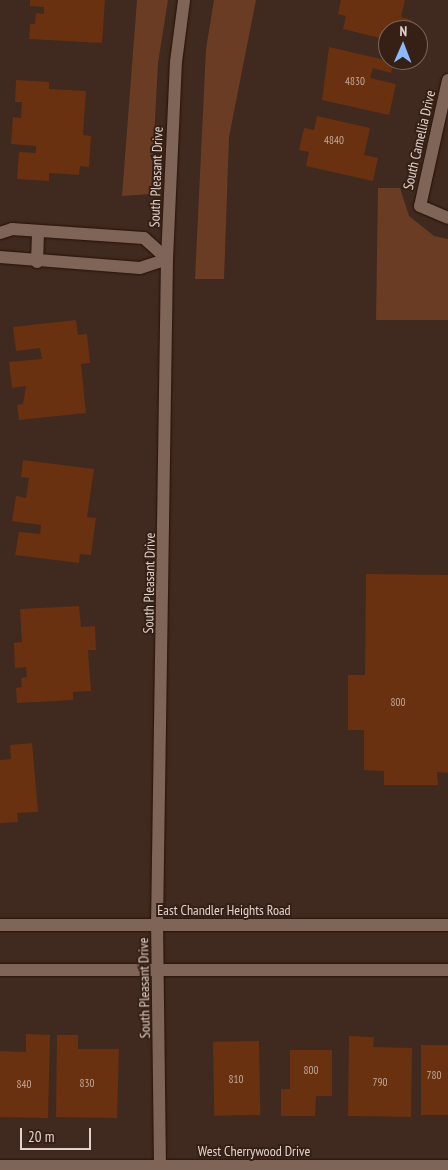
<!DOCTYPE html>
<style>
body{margin:0}
#map{position:relative;width:448px;height:1170px;overflow:hidden;background:#40291e;font-family:"PT Sans Narrow",sans-serif}
div>[style]{position:absolute}
[style*='--x']{left:calc(var(--x)*1px);top:calc(var(--y)*1px);width:calc(var(--w)*1px);rotate:calc(var(--a)*1deg)}
.green>*{inset:0;background:#6b3c24}
.building>*{inset:0;background:#693110;transform-origin:0 0}
.roads{filter:drop-shadow(0 0 1px #261107) drop-shadow(0 0 1px #261107)}
.lane>*{height:12px;margin:-6px;padding:0 6px;transform-origin:6px;border-radius:6px;background:#7f6458}
.street>*{height:12px;margin:-6px;padding:0 6px;transform-origin:6px;border-radius:6px;background:#7f6458}
.secondary>*{height:12px;margin:-6px;padding:0 6px;transform-origin:6px;border-radius:6px;background:#7f6458}
span{translate:-50% -50%;white-space:nowrap;text-align:center;line-height:1.15;-webkit-text-stroke:4px #362015;paint-order:stroke}
.number-label{font-size:11px;color:#c3aa9c}
.number-label span{-webkit-text-stroke-width:0}
.street-label{font-size:14px;color:#e1d2cb}
.north{position:absolute;left:378px;top:20px;width:50px;height:50px;box-sizing:border-box;background:#362015;border:1px solid #7a675e;border-radius:50%;rotate:1deg;font-size:14px;font-weight:700;line-height:20px;text-align:center;color:#e1d2cb}
.north::after{content:'';display:block;margin:auto;width:18px;height:22px;background:#8cb9fc;clip-path:polygon(50% 0,100% 100%,50% 72%,0 100%)}
.scale{position:absolute;left:20px;top:1128px;width:71px;height:22px;box-sizing:border-box;border:2px solid #e1d2cb;border-top:0;padding-left:6px;font-size:15px;line-height:18px;white-space:nowrap;color:#e1d2cb;-webkit-text-stroke:4px #362015;paint-order:stroke}
</style>
<div id="map">
<div class="green">
<div style="clip-path:polygon(137px 0,168px 0,158px 63px,151px 194px,122px 196px)"></div>
<div style="clip-path:polygon(214px 0,256px 0,229px 137px,224px 279px,195px 279px,206px 49px)"></div>
<div style="clip-path:polygon(378px 188px,400px 188px,409px 216px,434px 236px,448px 239px,448px 320px,376px 320px)"></div>
</div>
<div class="building">
<div style="clip-path:polygon(30px 0,105px 0,102px 43px,29px 39px,30px 24px,35px 24px,36px 13px,44px 14px,44px 7px,30px 6px)"></div>
<div style="clip-path:polygon(341px 0,405px 0,401px 17px,412px 20px,409px 30px,388px 30px,388px 40px,343px 29px,346px 16px,338px 14px)"></div>
<div style="clip-path:polygon(329px 47px,394px 62px,391px 73px,373px 68px,370px 78px,396px 84px,389px 115px,322px 100px)"></div>
<div style="clip-path:polygon(16px 80px,49px 82px,49px 89px,86px 91px,83px 135px,91px 136px,89px 167px,80px 166px,79px 175px,49px 173px,49px 181px,17px 179px,19px 152px,36px 153px,36px 146px,11px 144px,13px 117px,21px 118px,22px 102px,15px 102px)"></div>
<div style="clip-path:polygon(317px 116px,370px 128px,364px 155px,378px 158px,373px 181px,306px 166px,309px 152px,299px 150px,304px 128px,314px 130px)"></div>
<div style="clip-path:polygon(76px 320px,78px 335px,87px 334px,90px 363px,81px 364px,86px 413px,19px 420px,17px 405px,23px 404px,26px 386px,12px 388px,9px 362px,42px 359px,40px 348px,16px 351px,13px 327px)"></div>
<div style="clip-path:polygon(23px 460px,94px 469px,87px 517px,96px 518px,91px 555px,80px 554px,79px 563px,15px 555px,19px 532px,40px 534px,41px 525px,12px 521px,16px 496px,26px 498px,29px 478px,21px 477px)"></div>
<div style="clip-path:polygon(366px 574px,448px 575px,448px 773px,437px 772px,438px 785px,384px 785px,384px 771px,364px 770px,364px 730px,348px 730px,348px 675px,365px 675px)"></div>
<div style="clip-path:polygon(79px 606px,81px 627px,95px 626px,96px 650px,88px 650px,91px 691px,73px 692px,73px 700px,17px 703px,16px 688px,22px 687px,21px 678px,27px 677px,26px 667px,15px 668px,14px 643px,22px 642px,20px 609px)"></div>
<div style="clip-path:polygon(32px 743px,38px 812px,17px 813px,18px 822px,0 823px,0 760px,11px 759px,10px 745px)"></div>
<div style="clip-path:polygon(26px 1034px,50px 1035px,48px 1118px,0 1117px,0 1051px,26px 1052px)"></div>
<div style="clip-path:polygon(57px 1035px,78px 1035px,78px 1049px,119px 1049px,117px 1118px,56px 1117px)"></div>
<div style="clip-path:polygon(349px 1036px,374px 1037px,373px 1047px,412px 1048px,411px 1117px,348px 1116px)"></div>
<div style="left:259px;top:1041px;width:74px;height:46px;rotate:89deg"></div>
<div style="left:421px;top:1045px;width:27px;height:70px"></div>
<div style="clip-path:polygon(290px 1050px,332px 1050px,332px 1096px,316px 1096px,315px 1116px,281px 1116px,281px 1089px,290px 1089px)"></div>
</div>
<div class="roads">
<div class="lane">
<div style="--x:0;--y:233;--w:13;--a:-18"></div>
<div style="--x:12;--y:229;--w:132;--a:3.9"></div>
<div style="--x:144;--y:238;--w:31;--a:42"></div>
<div style="--x:0;--y:257;--w:140;--a:4.5"></div>
<div style="--x:140;--y:268;--w:28;--a:-18"></div>
<div style="--x:37;--y:262;--w:31;--a:-88"></div>
</div>
<div class="street">
<div style="--x:448;--y:80;--w:129;--a:102.5"></div>
<div style="--x:420;--y:206;--w:30;--a:23"></div>
<div style="--x:0;--y:1166;--w:448;--a:0"></div>
<div style="--x:160;--y:1166;--w:241;--a:-90.7"></div>
<div style="--x:157;--y:925;--w:666;--a:-89.14"></div>
<div style="--x:167;--y:259;--w:197;--a:-87.4"></div>
<div style="--x:176;--y:62;--w:63;--a:-82.6"></div>
</div>
<div class="secondary">
<div style="--x:0;--y:925;--w:448;--a:0"></div>
<div style="--x:0;--y:970;--w:448;--a:0"></div>
</div>
</div>
<div class="number-label">
<span style="left:355px;top:81px">4830</span>
<span style="left:334px;top:140px">4840</span>
<span style="left:398px;top:702px">800</span>
<span style="left:311px;top:1070px">800</span>
<span style="left:434px;top:1075px">780</span>
<span style="left:236px;top:1079px">810</span>
<span style="left:380px;top:1082px">790</span>
<span style="left:87px;top:1083px">830</span>
<span style="left:24px;top:1084px">840</span>
</div>
<div class="street-label">
<span style="left:419px;top:140px;rotate:-77deg">South Camellia Drive</span>
<span style="left:156px;top:177px;rotate:-88deg">South Pleasant Drive</span>
<span style="left:149px;top:583px;rotate:-89deg">South Pleasant Drive</span>
<span style="left:224px;top:910px">East Chandler Heights Road</span>
<span style="left:144px;top:988px;rotate:-91deg">South Pleasant Drive</span>
<span style="left:254px;top:1151px">West Cherrywood Drive</span>
</div>
<div class="north">N</div>
<div class="scale">20 m</div>
</div>
